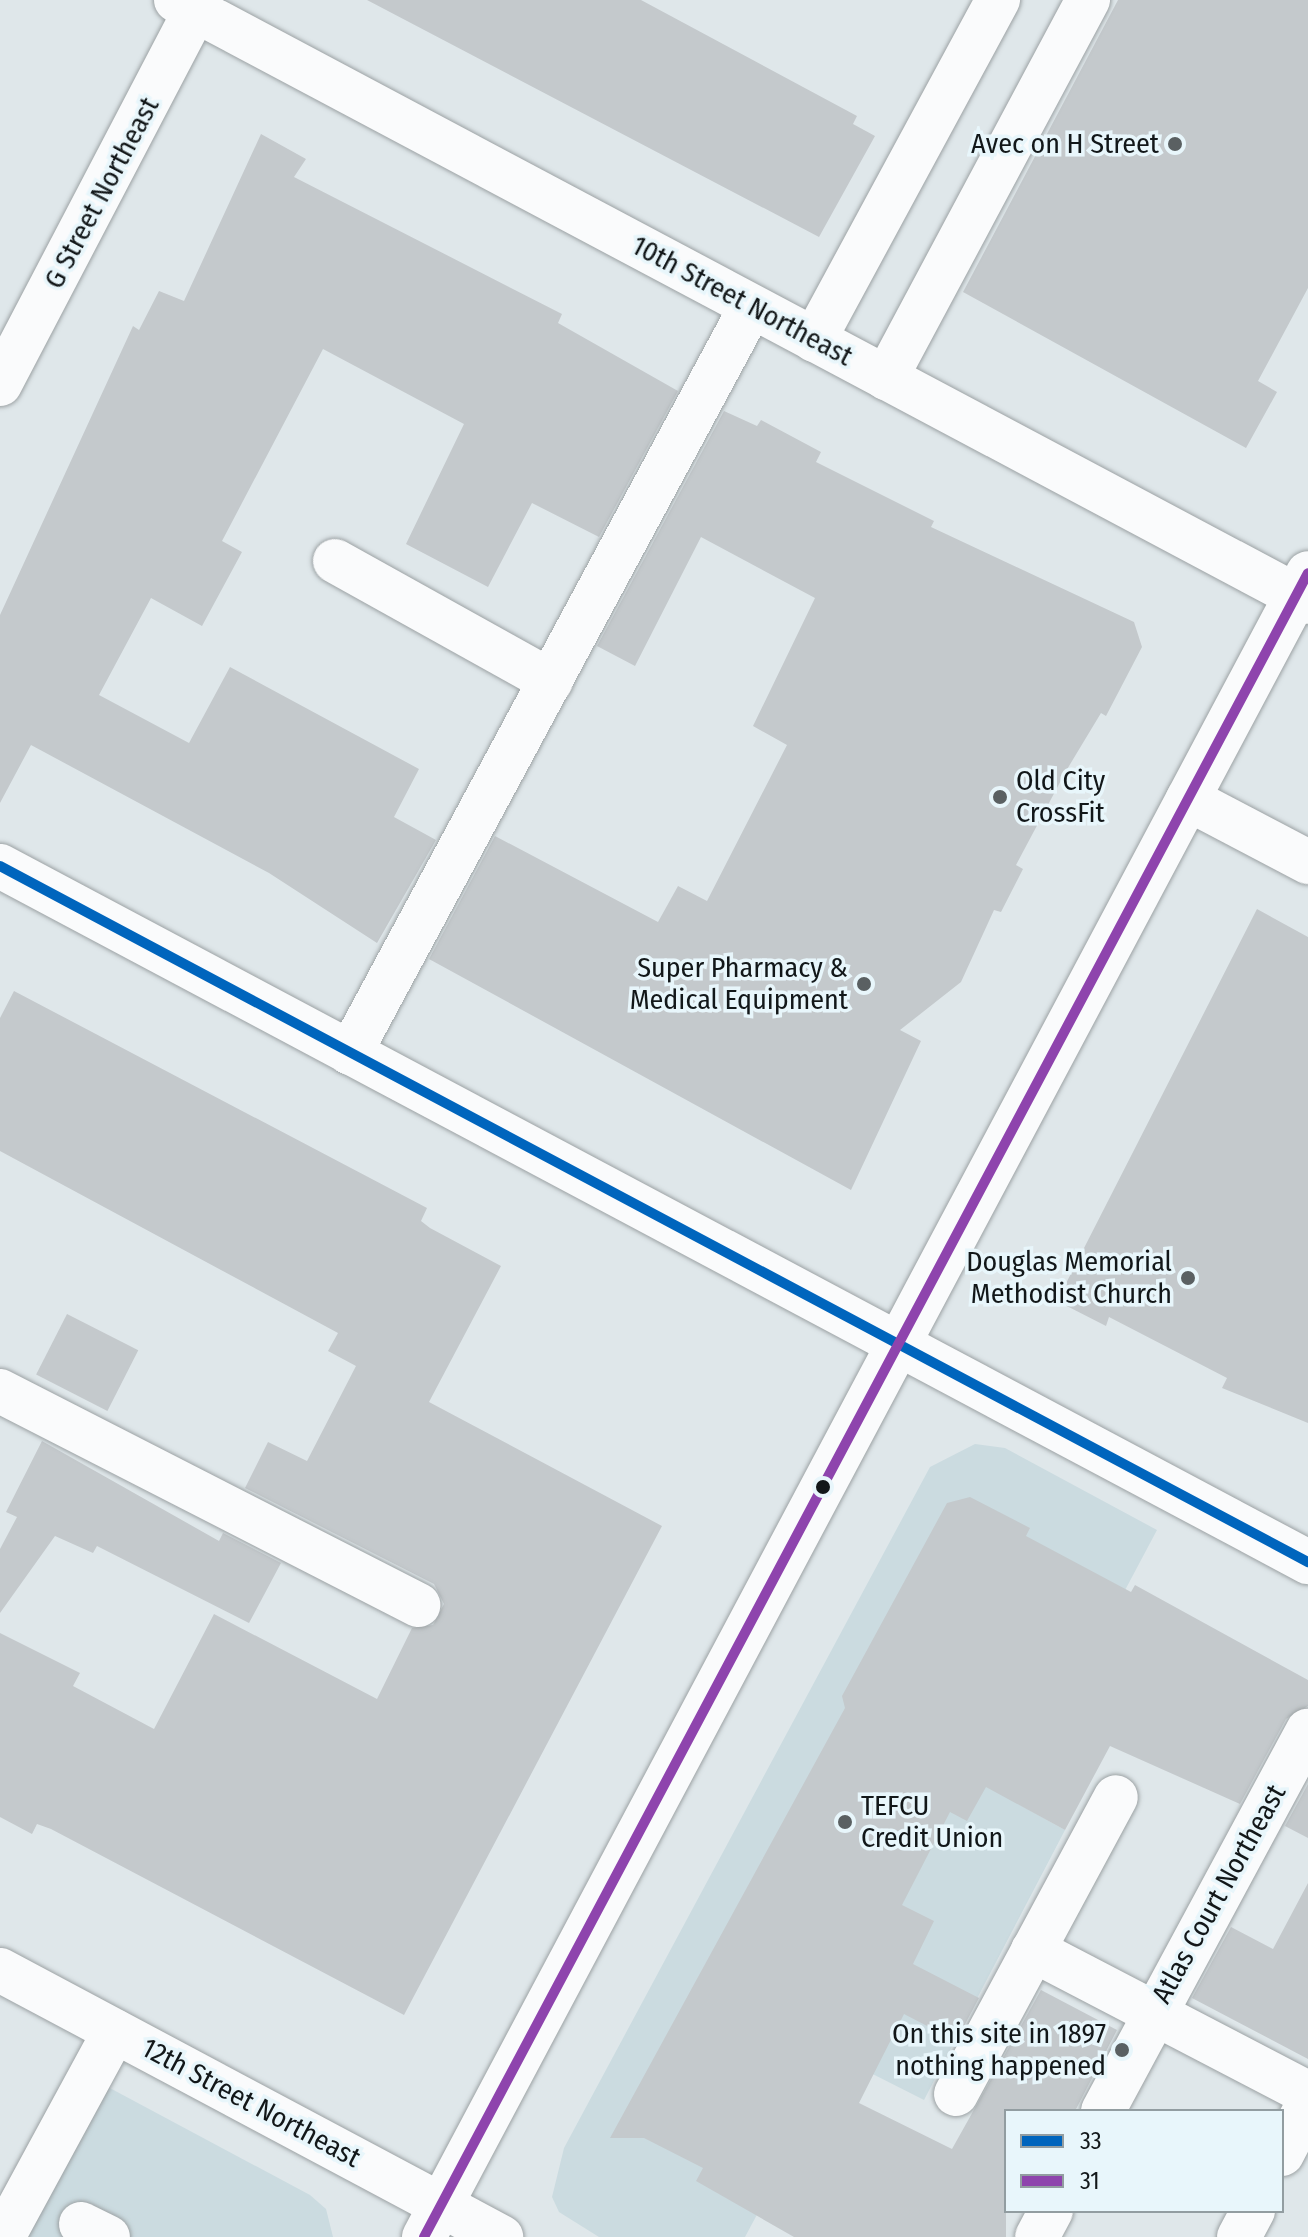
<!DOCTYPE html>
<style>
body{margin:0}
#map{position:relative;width:1308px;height:2237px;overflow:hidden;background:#dfe7ea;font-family:"Fira Sans Condensed",sans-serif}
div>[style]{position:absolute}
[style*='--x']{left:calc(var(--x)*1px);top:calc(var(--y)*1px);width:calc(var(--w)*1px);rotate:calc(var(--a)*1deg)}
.built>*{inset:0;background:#cbdbe0}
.building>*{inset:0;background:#c4c9cc;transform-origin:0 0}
.roads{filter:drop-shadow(0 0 2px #9ca2a4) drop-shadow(0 0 2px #9ca2a4)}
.minor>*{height:44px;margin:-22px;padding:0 22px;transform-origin:22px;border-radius:22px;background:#fafbfc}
.major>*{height:44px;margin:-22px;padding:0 22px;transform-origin:22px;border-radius:22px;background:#fafbfc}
.bus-1>*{height:10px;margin:-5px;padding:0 5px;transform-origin:5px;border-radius:5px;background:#0065bd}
.bus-2>*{height:10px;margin:-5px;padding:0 5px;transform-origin:5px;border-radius:5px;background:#8e44ad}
.dots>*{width:22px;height:22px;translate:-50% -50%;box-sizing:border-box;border:4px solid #e8f6fb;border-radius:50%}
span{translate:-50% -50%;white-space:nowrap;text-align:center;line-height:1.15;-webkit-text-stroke:7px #e8f6fb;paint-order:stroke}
.poi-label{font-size:28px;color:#121719}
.right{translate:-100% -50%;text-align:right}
.left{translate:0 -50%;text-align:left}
.street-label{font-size:28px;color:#121719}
.legend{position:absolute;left:1004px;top:2109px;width:280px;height:104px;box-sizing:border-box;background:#e8f6fb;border:2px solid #929da1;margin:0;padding:10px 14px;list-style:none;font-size:24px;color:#121719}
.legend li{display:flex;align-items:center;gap:16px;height:40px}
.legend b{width:40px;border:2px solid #929da1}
</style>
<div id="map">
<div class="built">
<div style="clip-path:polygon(975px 1444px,1005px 1448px,1157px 1530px,1013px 1801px,1065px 1830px,924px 2100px,841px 2058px,745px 2237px,599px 2237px,559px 2212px,552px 2197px,564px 2148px,930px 1467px)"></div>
<div style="clip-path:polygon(93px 2079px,310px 2195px,326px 2209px,333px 2237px,9px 2237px)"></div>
</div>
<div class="building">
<div style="clip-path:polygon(367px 0,641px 0,857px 116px,853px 124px,875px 136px,819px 237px)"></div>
<div style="clip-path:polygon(1118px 0,1308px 0,1308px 288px,1258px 381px,1277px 392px,1246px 448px,963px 292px)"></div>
<div style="clip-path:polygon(261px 134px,306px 159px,294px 177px,562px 314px,558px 323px,678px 391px,599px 537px,532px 503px,488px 587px,406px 544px,464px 424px,323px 349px,222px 541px,242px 552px,202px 626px,151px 598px,99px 695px,189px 743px,230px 667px,419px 769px,394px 817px,436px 840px,377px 943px,269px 873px,31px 745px,0 803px,0 615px,133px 326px,139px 330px,159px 291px,184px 301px)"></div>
<div style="clip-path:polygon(724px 411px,757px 426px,761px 420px,821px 452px,816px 462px,934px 521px,931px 527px,1134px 622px,1142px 647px,1106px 716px,1101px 713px,1066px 771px,1016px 865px,1023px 869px,1001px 912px,994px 910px,961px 982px,900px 1030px,921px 1041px,851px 1190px,429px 959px,495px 836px,658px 922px,678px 886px,707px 901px,787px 745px,753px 726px,815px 598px,701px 537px,635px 666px,597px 646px)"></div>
<div style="clip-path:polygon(1257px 909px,1308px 937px,1308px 1423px,1222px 1388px,1227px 1378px,1109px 1317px,1106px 1326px,1057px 1301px)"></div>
<div style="clip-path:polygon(14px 991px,427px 1208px,421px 1221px,430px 1228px,501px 1266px,429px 1402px,662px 1526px,404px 2015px,51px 1829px,37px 1824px,32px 1834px,0 1817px,0 1633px,80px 1673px,73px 1686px,154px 1729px,214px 1614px,377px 1699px,412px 1628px,433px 1625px,444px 1604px,434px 1584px,245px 1488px,268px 1442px,307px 1461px,356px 1366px,328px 1351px,338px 1333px,0 1151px,0 1018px)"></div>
<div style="left:67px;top:1314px;width:80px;height:68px;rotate:27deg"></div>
<div style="clip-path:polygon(42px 1441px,219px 1541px,223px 1533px,281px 1563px,249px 1623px,97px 1546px,93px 1553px,55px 1536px,0 1613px,0 1549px,17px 1517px,6px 1512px)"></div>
<div style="clip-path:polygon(970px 1497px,1030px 1528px,1026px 1536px,1131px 1592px,1135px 1585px,1308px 1680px,1308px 1706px,1286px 1719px,1240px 1804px,1110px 1746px,1065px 1830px,986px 1787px,967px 1821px,950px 1812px,902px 1905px,934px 1921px,913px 1964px,979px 1998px,956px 2041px,904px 2014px,859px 2103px,952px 2149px,1041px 1990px,1117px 2030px,1075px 2111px,1006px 2111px,1006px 2237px,794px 2237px,696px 2181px,703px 2168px,644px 2138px,610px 2138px,845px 1708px,842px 1696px,947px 1503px)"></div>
<div style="clip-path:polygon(1308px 1784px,1308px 1838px,1285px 1826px)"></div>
<div style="clip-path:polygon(1308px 1883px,1308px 2059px,1192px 1998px,1231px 1927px,1273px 1949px)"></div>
</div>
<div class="roads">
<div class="minor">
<div style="--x:176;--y:0;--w:1282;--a:28"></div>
<div style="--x:814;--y:340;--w:387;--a:-61.6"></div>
<div style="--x:886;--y:378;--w:429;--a:-61.9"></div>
<div style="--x:0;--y:384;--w:433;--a:-62.4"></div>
<div style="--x:335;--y:561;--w:247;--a:29.1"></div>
<div style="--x:1188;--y:799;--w:136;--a:27.7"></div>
<div style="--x:0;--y:866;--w:1482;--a:28.02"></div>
<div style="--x:350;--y:1053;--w:847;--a:-61.74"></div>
<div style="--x:0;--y:1391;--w:470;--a:27.1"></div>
<div style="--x:1033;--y:1950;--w:310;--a:27.5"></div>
<div style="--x:0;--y:1970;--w:568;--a:28.05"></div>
<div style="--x:956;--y:2094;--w:337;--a:-61.7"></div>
<div style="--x:1103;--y:2111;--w:432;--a:-61.7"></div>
<div style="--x:1282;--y:2154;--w:56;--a:-62.5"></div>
<div style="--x:81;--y:2224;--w:30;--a:26"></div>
<div style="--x:3;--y:2237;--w:234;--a:-61.5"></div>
<div style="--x:1037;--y:2237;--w:30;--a:-62"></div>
<div style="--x:1239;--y:2237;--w:30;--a:-62"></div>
</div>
<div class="major">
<div style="--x:424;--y:2237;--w:1884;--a:-62.02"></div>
</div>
</div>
<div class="bus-1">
<div style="--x:0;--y:866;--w:1482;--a:28.02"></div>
</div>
<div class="bus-2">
<div style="--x:424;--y:2237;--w:1884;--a:-62.02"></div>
</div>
<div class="dots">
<div style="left:1175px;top:144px;background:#5a6062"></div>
<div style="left:1000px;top:797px;background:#5a6062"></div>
<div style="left:864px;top:984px;background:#5a6062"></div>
<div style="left:1188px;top:1278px;background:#5a6062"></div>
<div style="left:823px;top:1487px;background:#121719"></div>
<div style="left:845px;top:1822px;background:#5a6062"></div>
<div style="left:1122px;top:2050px;background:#5a6062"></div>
</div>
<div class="poi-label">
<span class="right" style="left:1159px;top:144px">Avec on H Street</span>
<span class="left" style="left:1016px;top:797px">Old City<br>CrossFit</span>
<span class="right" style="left:848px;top:984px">Super Pharmacy &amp;<br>Medical Equipment</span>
<span class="right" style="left:1172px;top:1278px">Douglas Memorial<br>Methodist Church</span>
<span class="left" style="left:861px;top:1822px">TEFCU<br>Credit Union</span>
<span class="right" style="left:1106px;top:2050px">On this site in 1897<br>nothing happened</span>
</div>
<div class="street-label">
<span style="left:102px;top:193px;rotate:-62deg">G Street Northeast</span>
<span style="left:742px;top:301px;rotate:28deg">10th Street Northeast</span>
<span style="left:1219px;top:1894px;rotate:-61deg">Atlas Court Northeast</span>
<span style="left:251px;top:2103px;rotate:28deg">12th Street Northeast</span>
</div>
<ul class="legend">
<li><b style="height:10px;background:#0065bd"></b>33</li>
<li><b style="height:10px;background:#8e44ad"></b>31</li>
</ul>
</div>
